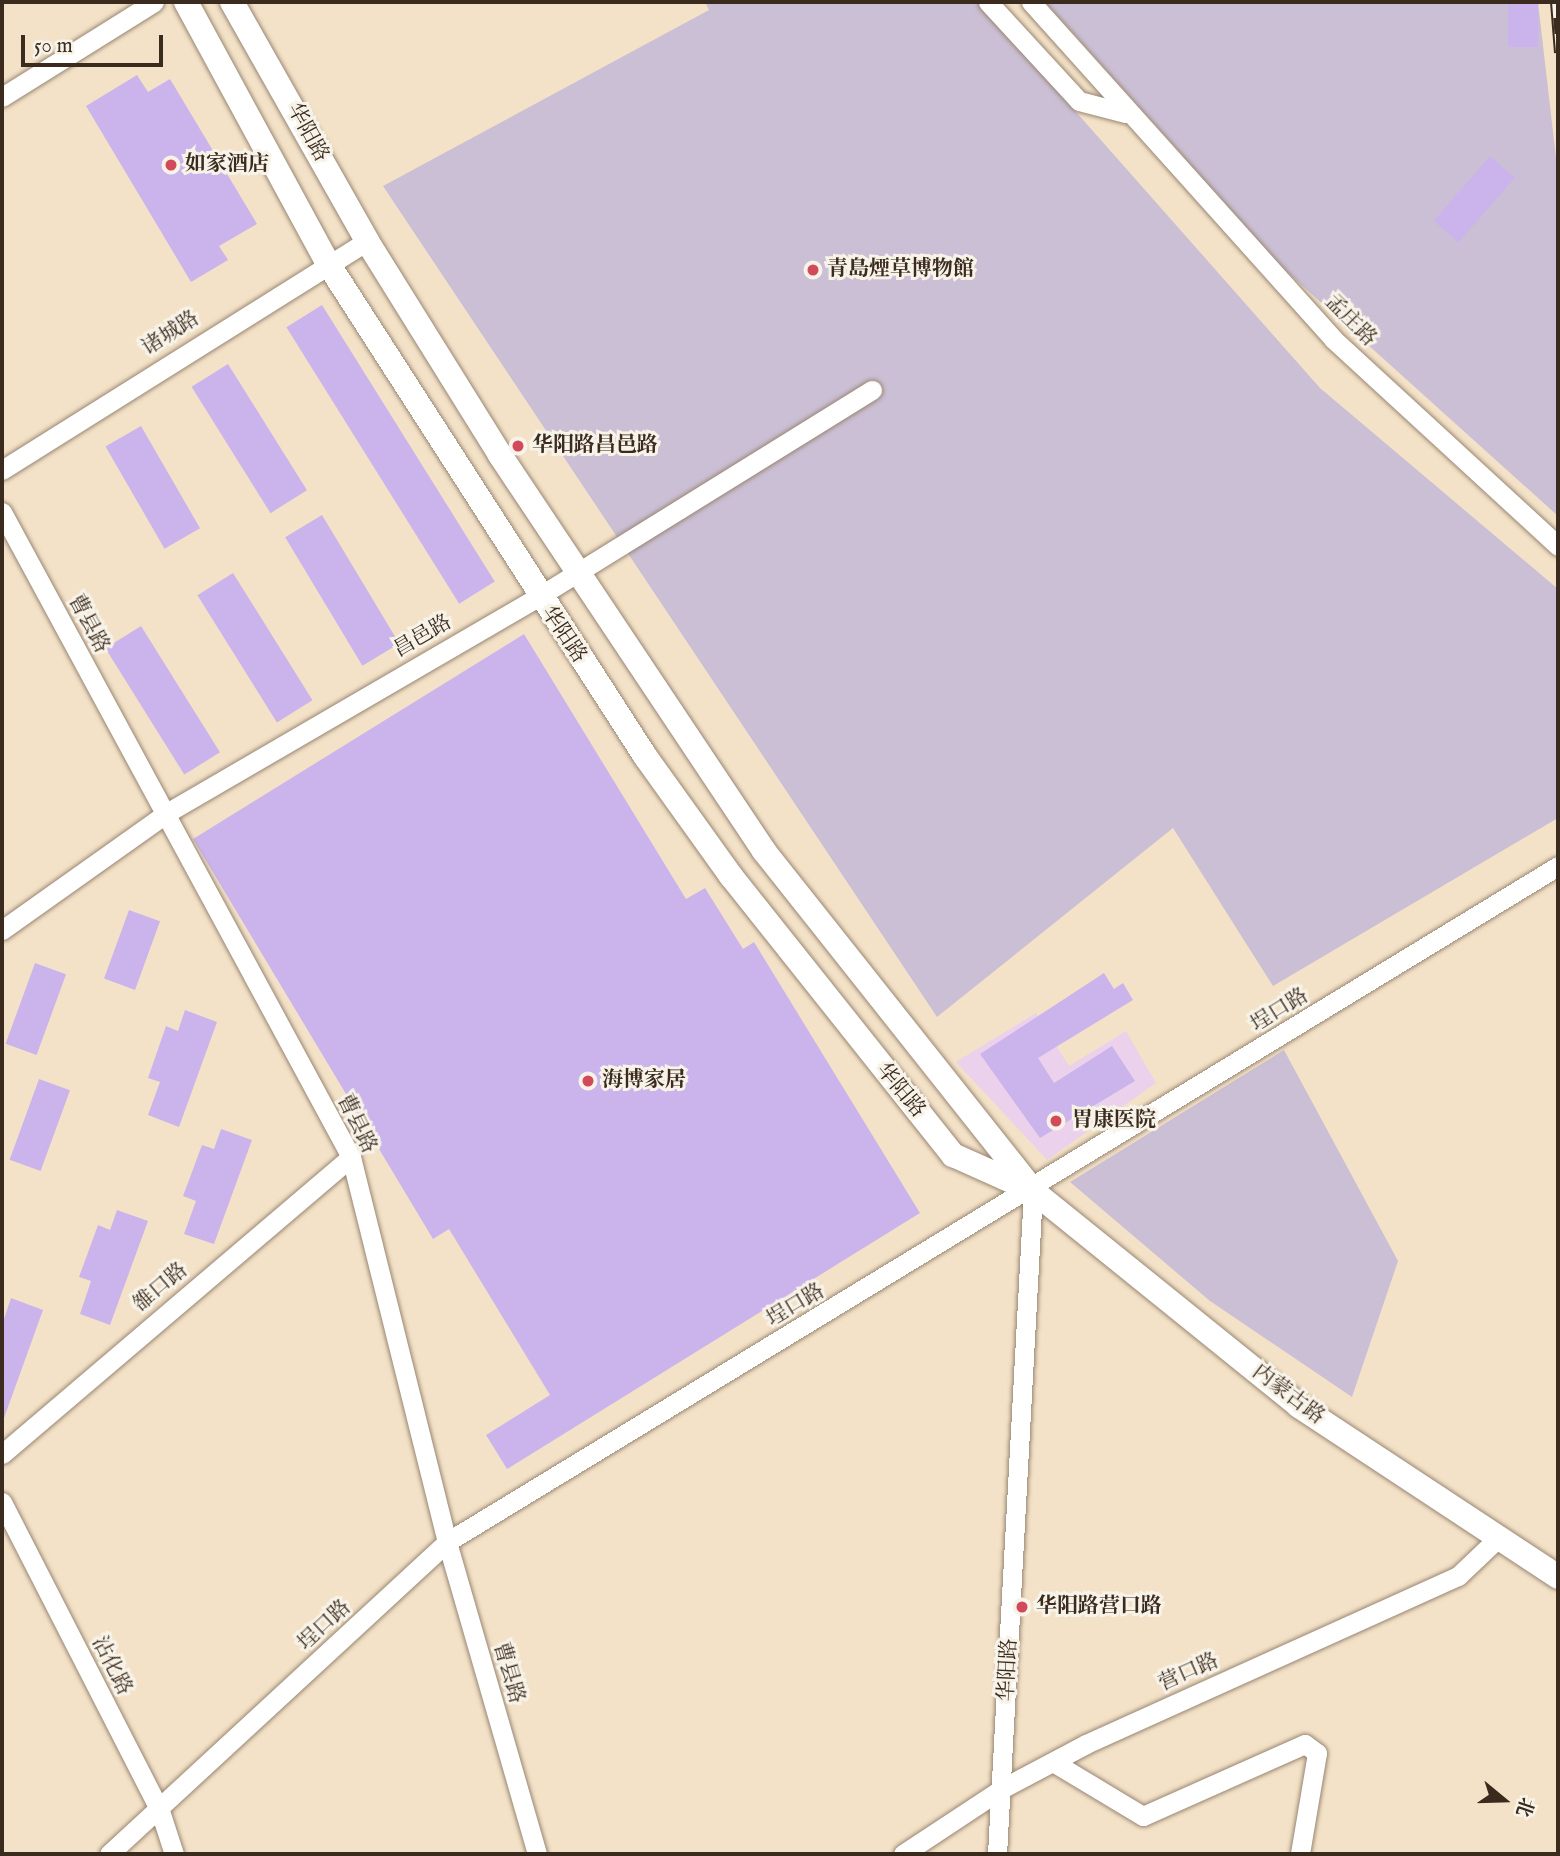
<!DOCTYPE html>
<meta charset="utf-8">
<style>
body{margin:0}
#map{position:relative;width:1560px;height:1856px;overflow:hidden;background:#f4e2c8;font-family:"IM FELL English","Noto Serif SC",serif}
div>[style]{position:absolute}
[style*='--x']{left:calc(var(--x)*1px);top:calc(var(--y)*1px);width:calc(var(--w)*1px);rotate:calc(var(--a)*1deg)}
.built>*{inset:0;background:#ebd1eb}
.industrial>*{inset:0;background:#cbbfd5}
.building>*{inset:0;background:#cbb4eb;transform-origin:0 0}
.roads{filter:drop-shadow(0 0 2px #988673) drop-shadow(0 0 2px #988673)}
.minor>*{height:19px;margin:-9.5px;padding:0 9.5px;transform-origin:9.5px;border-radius:9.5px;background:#fff}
.major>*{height:24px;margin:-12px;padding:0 12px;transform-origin:12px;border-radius:12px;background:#fff}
.rail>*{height:8px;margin-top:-4px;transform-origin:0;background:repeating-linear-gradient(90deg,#f7f3e8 0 16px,#3b2a1e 0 32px);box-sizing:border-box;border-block:2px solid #3b2a1e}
.dots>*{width:19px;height:19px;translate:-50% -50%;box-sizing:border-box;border:4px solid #f7f3e8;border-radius:50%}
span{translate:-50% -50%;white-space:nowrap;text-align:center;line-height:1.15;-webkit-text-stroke:6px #f7f3e8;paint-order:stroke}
.street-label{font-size:21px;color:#3b2a1e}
.poi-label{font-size:21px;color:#3b2a1e;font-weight:700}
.left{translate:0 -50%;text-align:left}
.frame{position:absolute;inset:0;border:4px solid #3b2a1e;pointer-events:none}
.north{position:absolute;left:1469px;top:1765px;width:70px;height:70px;-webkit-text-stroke:5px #f7f3e8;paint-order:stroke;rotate:109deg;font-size:19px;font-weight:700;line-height:28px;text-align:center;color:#3b2a1e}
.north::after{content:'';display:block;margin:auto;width:24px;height:32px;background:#3b2a1e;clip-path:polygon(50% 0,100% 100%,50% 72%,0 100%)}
.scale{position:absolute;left:21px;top:35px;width:142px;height:32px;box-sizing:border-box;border:4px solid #3b2a1e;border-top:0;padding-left:9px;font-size:21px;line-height:24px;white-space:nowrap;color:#3b2a1e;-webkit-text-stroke:5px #f7f3e8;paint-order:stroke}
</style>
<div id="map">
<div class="built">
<div style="clip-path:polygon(1036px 1013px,1069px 1066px,1126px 1031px,1156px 1083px,1047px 1160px,956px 1062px)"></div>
</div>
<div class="industrial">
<div style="clip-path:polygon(705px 2px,979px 2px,1320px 388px,1558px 589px,1558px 818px,1273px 986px,1173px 828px,937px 1017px,383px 186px,709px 10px)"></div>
<div style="clip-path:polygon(1045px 2px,1538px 2px,1558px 175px,1558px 516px,1285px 270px)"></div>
<div style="clip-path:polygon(1284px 1050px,1398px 1261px,1352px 1397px,1210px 1301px,1070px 1182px)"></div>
</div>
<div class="building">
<div style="left:1508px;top:2px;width:30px;height:45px"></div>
<div style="clip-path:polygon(137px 75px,148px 92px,170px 79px,257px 224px,219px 246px,228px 260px,191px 282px,86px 106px)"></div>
<div style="left:1490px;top:156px;width:33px;height:86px;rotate:41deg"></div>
<div style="left:322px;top:305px;width:326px;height:42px;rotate:58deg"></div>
<div style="left:228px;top:364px;width:149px;height:43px;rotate:58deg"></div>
<div style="left:141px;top:426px;width:118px;height:41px;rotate:60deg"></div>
<div style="left:322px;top:515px;width:150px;height:43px;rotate:59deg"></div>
<div style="left:233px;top:573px;width:150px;height:42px;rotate:58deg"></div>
<div style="left:141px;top:626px;width:149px;height:42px;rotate:58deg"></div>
<div style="clip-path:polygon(524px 634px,686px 899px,705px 888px,743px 949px,754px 942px,920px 1213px,507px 1469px,486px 1435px,550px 1395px,449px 1229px,433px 1239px,193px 839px)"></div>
<div style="left:129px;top:910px;width:33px;height:73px;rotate:20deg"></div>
<div style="left:35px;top:963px;width:33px;height:86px;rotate:20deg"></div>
<div style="clip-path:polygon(1104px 973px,1114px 989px,1123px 983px,1133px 1000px,1038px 1058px,1054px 1083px,1112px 1046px,1135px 1081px,1040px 1138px,980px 1054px)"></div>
<div style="clip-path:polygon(185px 1010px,217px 1022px,179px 1127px,148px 1115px,160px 1082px,148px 1078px,166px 1026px,178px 1031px)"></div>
<div style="left:39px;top:1079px;width:33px;height:86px;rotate:20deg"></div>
<div style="clip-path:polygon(221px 1129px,252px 1140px,214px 1244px,184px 1234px,196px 1201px,183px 1196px,202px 1145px,214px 1149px)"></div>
<div style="clip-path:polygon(117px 1210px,148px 1221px,110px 1325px,80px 1314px,91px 1281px,79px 1277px,98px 1225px,110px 1230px)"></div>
<div style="clip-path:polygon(11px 1298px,43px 1310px,4px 1418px,2px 1325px)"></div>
</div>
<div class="roads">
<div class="minor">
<div style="--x:988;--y:2;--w:134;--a:47.4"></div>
<div style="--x:1079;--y:101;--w:48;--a:14.6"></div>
<div style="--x:1031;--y:2;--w:453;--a:48.1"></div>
<div style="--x:1333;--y:339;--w:306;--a:42.6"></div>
<div style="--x:2;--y:97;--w:179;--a:-32"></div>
<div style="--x:2;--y:470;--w:431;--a:-32.1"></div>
<div style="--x:2;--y:512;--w:733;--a:61.58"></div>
<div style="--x:351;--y:1157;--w:397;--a:76"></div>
<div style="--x:447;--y:1542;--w:325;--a:73.9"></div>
<div style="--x:2;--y:930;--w:200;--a:-35.4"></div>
<div style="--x:165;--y:814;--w:432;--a:-30.2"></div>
<div style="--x:538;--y:597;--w:393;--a:-31.8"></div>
<div style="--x:2;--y:1454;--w:458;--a:-40.4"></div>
<div style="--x:2;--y:1502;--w:347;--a:62.9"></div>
<div style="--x:160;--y:1811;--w:45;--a:72"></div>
<div style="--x:1053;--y:1762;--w:105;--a:31"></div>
<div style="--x:1143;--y:1816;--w:177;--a:-24"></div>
<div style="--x:1305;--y:1744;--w:15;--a:37"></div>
<div style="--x:1317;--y:1753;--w:102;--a:99.6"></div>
<div style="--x:109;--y:1854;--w:460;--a:-42.7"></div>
<div style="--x:447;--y:1542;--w:1300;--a:-31.32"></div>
<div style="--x:903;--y:1854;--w:120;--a:-33.4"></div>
<div style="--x:1003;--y:1788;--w:94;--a:-27.9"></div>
<div style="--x:1086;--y:1744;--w:408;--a:-24.3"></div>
<div style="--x:1458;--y:1576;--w:52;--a:-43.5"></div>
<div style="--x:997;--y:1854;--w:664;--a:-86.89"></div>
</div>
<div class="major">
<div style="--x:186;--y:2;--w:296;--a:61.5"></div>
<div style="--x:327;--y:262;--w:588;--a:57.23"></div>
<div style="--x:645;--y:756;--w:148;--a:54.4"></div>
<div style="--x:731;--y:876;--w:357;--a:51.5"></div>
<div style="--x:953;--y:1155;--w:83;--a:24.1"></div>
<div style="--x:232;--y:2;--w:274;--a:60.5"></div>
<div style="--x:367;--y:241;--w:252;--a:58.1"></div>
<div style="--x:500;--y:455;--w:476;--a:56.3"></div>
<div style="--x:764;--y:851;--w:434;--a:51.6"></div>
<div style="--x:1033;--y:1191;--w:342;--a:38.9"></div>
<div style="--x:1299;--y:1406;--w:310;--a:33.4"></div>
</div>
</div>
<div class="rail">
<div style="--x:1554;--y:2;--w:51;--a:85.5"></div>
</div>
<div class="dots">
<div style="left:171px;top:165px;background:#d1495b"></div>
<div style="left:813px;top:270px;background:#d1495b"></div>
<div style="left:518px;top:446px;background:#d1495b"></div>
<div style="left:588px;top:1081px;background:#d1495b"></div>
<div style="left:1056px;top:1121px;background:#d1495b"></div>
<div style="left:1022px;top:1607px;background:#d1495b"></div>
</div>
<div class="street-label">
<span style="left:307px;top:133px;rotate:61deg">华阳路</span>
<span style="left:1350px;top:321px;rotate:45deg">孟庄路</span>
<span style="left:171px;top:334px;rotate:-33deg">诸城路</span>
<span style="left:88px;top:624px;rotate:62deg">曹县路</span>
<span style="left:563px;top:635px;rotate:56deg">华阳路</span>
<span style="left:423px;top:637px;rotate:-30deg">昌邑路</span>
<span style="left:1280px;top:1011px;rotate:-32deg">埕口路</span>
<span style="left:900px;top:1091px;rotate:50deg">华阳路</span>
<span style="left:356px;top:1124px;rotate:64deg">曹县路</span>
<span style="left:161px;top:1288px;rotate:-40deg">雒口路</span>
<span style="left:796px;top:1306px;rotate:-31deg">埕口路</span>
<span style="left:1288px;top:1395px;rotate:37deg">内蒙古路</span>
<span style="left:325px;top:1626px;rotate:-43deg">埕口路</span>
<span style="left:111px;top:1666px;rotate:63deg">沾化路</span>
<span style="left:1009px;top:1670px;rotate:-87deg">华阳路</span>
<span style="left:508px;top:1673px;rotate:74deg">曹县路</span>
<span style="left:1189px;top:1673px;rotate:-24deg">营口路</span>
</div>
<div class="poi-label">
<span class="left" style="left:185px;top:165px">如家酒店</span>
<span class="left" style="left:827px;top:270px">青島煙草博物館</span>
<span class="left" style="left:532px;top:446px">华阳路昌邑路</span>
<span class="left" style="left:602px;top:1081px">海博家居</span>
<span class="left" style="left:1072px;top:1121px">胃康医院</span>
<span class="left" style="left:1036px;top:1607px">华阳路营口路</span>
</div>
<div class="frame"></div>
<div class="north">北</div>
<div class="scale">50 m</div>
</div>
